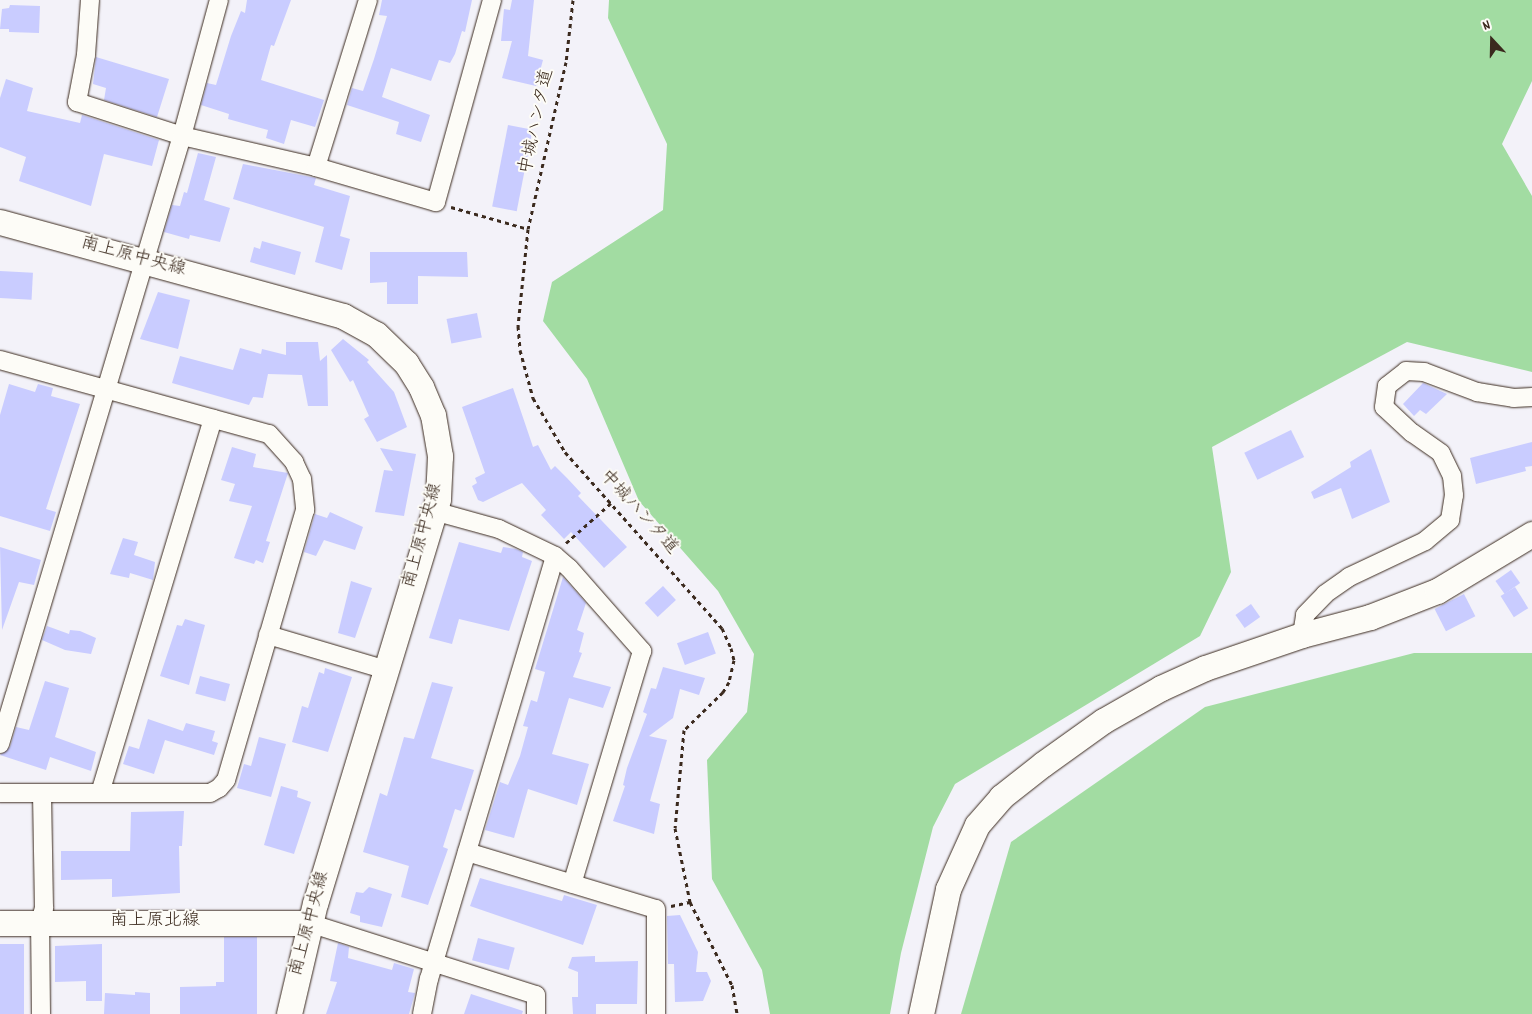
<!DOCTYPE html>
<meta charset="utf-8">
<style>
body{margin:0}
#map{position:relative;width:1532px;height:1014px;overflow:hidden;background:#f3f2f9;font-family:Dekko,"Klee One",sans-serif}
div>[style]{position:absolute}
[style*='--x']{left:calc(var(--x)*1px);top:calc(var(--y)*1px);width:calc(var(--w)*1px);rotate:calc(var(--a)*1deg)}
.green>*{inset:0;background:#a2dca2}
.building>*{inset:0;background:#c9ccff;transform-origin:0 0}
.path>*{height:3px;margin-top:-1.5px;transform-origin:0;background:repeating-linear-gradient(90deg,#3b2a1e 0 4px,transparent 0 8px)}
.roads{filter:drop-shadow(0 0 1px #3b2a1e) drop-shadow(0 0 1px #3b2a1e)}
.street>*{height:18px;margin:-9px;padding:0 9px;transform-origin:9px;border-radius:9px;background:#fdfcf7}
.secondary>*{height:25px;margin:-12.5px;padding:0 12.5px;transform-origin:12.5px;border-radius:12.5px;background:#fdfcf7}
span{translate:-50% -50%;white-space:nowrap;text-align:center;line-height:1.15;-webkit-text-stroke:4px #fdfcf7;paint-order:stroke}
.street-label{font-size:18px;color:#3b2a1e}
.north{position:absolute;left:1467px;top:15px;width:50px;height:50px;-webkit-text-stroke:4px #fdfcf7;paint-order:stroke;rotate:339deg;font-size:14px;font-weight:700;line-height:20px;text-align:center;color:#3b2a1e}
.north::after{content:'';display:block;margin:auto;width:18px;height:22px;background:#3b2a1e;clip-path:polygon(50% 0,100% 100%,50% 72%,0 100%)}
</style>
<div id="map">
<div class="green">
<div style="clip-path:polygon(609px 0,1532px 0,1532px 81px,1502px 144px,1532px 196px,1532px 372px,1407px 342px,1212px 447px,1231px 572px,1200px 636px,955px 784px,933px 827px,901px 953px,890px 1014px,770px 1014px,762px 970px,712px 879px,707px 760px,747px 712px,754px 654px,718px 591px,639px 501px,587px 379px,543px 321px,552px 282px,663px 210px,667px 144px,608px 18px)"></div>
<div style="clip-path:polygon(1414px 653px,1532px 653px,1532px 1014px,961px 1014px,1011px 842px,1205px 707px)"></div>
</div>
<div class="building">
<div style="clip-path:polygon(247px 0,291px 0,274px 46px,271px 45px,261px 80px,324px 100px,315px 127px,291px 120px,284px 144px,266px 138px,268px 130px,228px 119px,229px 114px,201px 105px,207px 83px,216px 85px,231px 36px,241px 11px,245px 13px)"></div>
<div style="clip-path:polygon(382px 0,472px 0,465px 32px,462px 31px,455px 54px,450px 63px,439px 60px,431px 81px,391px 68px,382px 97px,430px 115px,421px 142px,396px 134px,399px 122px,347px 105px,352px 88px,363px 91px,374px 59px,387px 16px,379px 15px)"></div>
<div style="clip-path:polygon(512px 0,534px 0,528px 56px,543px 60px,536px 86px,502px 78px,512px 41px,501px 41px,504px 9px,510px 10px)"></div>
<div style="clip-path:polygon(10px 5px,40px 6px,39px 33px,9px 32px,9px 29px,0 29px,2px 9px,9px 8px)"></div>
<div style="clip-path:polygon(96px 57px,169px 79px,157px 117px,104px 100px,106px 88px,93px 84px)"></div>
<div style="clip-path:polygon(6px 79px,33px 88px,27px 111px,80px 123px,82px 115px,159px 140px,152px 166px,104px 154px,91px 206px,19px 181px,26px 157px,0 147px,0 98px)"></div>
<div style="left:508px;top:125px;width:25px;height:83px;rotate:11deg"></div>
<div style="clip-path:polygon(198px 153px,216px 157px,204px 200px,230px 208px,220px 242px,190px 235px,189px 239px,164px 232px,172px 205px,180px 206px,184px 192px,187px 193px)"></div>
<div style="clip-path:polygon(243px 164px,316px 178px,314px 185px,350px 196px,340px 236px,350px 239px,342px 270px,315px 262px,324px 227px,233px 199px)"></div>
<div style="clip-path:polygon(262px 241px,301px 252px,295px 275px,250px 262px,254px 247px,260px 249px)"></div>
<div style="clip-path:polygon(370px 252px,467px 252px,468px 277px,418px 276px,418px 304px,387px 304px,387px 282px,370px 283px)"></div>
<div style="left:0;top:271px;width:33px;height:27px;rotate:3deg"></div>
<div style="clip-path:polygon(158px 292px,190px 300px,178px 349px,140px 339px)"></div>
<div style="left:477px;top:313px;width:25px;height:31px;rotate:79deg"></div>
<div style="clip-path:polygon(343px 339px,369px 360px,367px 362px,394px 392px,407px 427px,377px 442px,364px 419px,369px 416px,353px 380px,350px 382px,331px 350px)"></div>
<div style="clip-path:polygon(286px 342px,318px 342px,320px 361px,327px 355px,328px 406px,308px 406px,302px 375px,268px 374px,263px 398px,253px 397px,249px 405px,172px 383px,180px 356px,233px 370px,240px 348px,261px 354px,262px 349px,286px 355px)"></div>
<div style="clip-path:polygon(1423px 383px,1447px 394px,1426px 414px,1420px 410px,1414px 416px,1403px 404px)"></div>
<div style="clip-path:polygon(9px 384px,35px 392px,38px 384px,53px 388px,51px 396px,80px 404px,46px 509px,56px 512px,50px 531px,0 516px,0 415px)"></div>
<div style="clip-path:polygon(513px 388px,533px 447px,538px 445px,551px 470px,555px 466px,567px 478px,581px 493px,578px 496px,627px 547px,604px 568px,571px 532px,564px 539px,541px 515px,546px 510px,522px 483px,483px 502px,478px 500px,472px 486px,477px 483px,475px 478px,485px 473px,462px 407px)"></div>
<div style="left:1291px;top:430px;width:30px;height:52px;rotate:64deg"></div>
<div style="clip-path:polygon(1532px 442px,1532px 466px,1525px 467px,1526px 471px,1476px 484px,1470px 458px)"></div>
<div style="clip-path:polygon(232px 447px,256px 454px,253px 467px,288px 473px,266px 541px,270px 542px,263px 563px,256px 560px,254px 564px,234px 558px,252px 506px,229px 501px,235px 484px,221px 480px)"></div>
<div style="clip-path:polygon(380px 448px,416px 454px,404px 516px,375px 512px,384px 470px,393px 471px)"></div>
<div style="clip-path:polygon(1371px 449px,1390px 502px,1352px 519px,1341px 488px,1314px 499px,1311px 492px,1351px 467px,1350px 462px)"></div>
<div style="clip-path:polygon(330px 512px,363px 527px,355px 550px,324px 540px,316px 556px,304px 552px,315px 514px,327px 518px)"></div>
<div style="clip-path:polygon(123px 538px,138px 542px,134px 555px,155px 562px,153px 580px,130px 573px,129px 578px,110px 574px)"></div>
<div style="clip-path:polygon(459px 542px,501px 553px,503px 547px,516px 549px,523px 552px,522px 557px,532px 561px,509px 631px,459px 619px,452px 644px,429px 638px)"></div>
<div style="clip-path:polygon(0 547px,41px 560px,34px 585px,19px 582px,2px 630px)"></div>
<div style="left:1511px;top:570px;width:16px;height:19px;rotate:55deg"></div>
<div style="clip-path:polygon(563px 577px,586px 603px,577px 630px,584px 633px,579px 652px,582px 653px,573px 677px,611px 687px,603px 708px,569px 698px,552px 754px,589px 764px,577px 805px,528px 789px,514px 838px,485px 830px,500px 782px,508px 785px,520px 756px,528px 727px,523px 726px,531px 700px,537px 702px,545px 672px,535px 669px)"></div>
<div style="clip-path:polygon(351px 581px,372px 588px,355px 638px,338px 633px)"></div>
<div style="left:663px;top:586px;width:19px;height:25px;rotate:47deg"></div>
<div style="left:1515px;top:587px;width:25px;height:17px;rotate:58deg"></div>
<div style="left:1464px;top:594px;width:25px;height:33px;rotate:63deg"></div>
<div style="left:1251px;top:604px;width:16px;height:19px;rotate:55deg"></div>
<div style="clip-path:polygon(185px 619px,205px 625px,189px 685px,160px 676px,177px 625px,182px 626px)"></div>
<div style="clip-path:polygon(47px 626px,69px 634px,70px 630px,80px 631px,96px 638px,91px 654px,65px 650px,42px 640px)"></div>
<div style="left:708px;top:632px;width:23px;height:33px;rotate:70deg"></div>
<div style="clip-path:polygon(663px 667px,705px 678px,699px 695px,680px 689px,673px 718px,649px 736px,667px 740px,650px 801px,660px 804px,654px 834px,613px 821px,625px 786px,623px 785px,627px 768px,647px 714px,643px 712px,651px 688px,656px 689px)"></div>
<div style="clip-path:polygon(325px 668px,352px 677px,328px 752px,292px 742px,302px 706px,308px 708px,319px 672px,324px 674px)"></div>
<div style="left:200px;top:676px;width:31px;height:18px;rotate:15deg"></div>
<div style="clip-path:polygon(45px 681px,69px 688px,55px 737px,96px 752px,91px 771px,50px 757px,46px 770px,0 755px,10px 747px,16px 727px,29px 730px)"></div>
<div style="clip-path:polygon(432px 682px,453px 687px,431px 758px,474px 770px,461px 811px,455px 809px,443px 847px,448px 849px,428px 905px,401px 897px,409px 866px,363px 852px,380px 793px,387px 796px,404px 737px,414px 739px)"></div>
<div style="clip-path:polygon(148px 719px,183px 731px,186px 723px,215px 731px,212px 741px,218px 743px,214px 755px,165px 740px,154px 774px,123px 764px,129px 746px,139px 749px)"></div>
<div style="clip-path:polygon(259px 737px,286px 744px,271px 797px,237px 788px,244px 764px,251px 766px)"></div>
<div style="clip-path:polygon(281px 786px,298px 791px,297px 797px,311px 802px,294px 854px,264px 845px)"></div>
<div style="clip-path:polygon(184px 811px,182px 846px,179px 846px,180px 893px,112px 897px,112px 879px,61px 880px,61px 851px,130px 851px,131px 812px)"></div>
<div style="clip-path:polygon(480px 878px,562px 901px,564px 895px,597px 905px,583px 945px,470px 906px)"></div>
<div style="clip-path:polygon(369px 887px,392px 894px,382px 927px,360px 922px,360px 916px,350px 913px,356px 892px,363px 893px)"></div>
<div style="clip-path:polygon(680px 915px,698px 952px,696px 972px,707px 972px,711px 981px,703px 1001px,675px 1002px,674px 964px,668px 964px,667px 916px)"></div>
<div style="clip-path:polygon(224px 937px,257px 937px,257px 1014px,180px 1014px,180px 987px,216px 986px,216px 982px,224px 982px)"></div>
<div style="left:478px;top:938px;width:38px;height:23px;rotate:15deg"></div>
<div style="clip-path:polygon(338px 943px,349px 947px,348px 958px,392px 970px,394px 963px,414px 969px,408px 992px,415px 993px,409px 1014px,326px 1014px,337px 982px,330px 981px)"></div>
<div style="left:0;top:944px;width:24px;height:70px"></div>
<div style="clip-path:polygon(102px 944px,102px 1001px,86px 1001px,86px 981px,55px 982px,55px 946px)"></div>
<div style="clip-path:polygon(595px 956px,595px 962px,638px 961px,637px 1004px,596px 1004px,596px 1014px,573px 1014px,572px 997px,578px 997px,578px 972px,568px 968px,572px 957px)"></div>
<div style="clip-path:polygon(135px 992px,150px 993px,150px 1014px,104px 1014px,105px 993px,135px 995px)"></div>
<div style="clip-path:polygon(471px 994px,523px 1011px,522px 1014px,464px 1014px)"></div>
</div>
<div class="path">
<div style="--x:573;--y:0;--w:62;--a:96.4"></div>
<div style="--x:566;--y:62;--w:171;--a:102.8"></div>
<div style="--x:528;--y:229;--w:98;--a:95.9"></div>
<div style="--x:518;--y:326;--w:24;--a:85"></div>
<div style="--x:520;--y:350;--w:50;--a:74.8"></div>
<div style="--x:533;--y:398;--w:63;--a:59.3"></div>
<div style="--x:565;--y:452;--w:236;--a:48.3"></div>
<div style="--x:722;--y:628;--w:22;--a:66"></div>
<div style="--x:731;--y:648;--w:12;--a:76"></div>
<div style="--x:734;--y:660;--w:23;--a:103"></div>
<div style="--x:729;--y:682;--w:12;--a:121"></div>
<div style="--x:723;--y:692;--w:54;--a:135.7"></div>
<div style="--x:684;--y:730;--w:98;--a:95.2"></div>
<div style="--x:675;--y:828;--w:76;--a:78.5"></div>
<div style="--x:690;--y:902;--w:93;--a:63.2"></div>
<div style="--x:732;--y:985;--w:29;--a:80"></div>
<div style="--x:451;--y:207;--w:80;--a:15.9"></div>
<div style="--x:566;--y:543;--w:60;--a:-41.6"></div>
<div style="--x:671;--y:906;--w:19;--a:-12"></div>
</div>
<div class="roads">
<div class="street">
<div style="--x:90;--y:0;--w:55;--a:94.2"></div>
<div style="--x:86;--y:55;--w:48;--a:100.8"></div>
<div style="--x:77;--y:102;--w:110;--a:17.9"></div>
<div style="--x:182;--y:136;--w:138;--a:13"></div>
<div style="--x:316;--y:167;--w:125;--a:16.3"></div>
<div style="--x:436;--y:202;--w:210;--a:-74.5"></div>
<div style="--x:316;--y:167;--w:175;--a:-72.7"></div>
<div style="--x:0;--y:360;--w:279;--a:15.4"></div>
<div style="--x:269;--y:434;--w:38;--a:48"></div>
<div style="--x:294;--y:462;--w:19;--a:65"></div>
<div style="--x:302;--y:479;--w:31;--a:84"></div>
<div style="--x:305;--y:510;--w:281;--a:106.3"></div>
<div style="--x:226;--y:780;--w:11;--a:131"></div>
<div style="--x:219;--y:788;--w:10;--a:151"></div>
<div style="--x:210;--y:793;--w:210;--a:180"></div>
<div style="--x:434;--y:511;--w:67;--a:15.5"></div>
<div style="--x:499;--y:529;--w:62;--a:25.7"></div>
<div style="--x:555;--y:556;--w:18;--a:41"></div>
<div style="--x:569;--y:568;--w:111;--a:48.7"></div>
<div style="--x:642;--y:651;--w:243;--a:106.7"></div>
<div style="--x:268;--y:635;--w:123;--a:16.5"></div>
<div style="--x:1302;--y:635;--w:20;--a:-81"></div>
<div style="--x:1305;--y:615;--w:29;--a:-46"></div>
<div style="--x:1325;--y:594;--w:29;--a:-35"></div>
<div style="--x:1349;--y:577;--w:84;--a:-25.3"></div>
<div style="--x:1425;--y:541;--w:33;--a:-40"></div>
<div style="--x:1450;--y:520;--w:25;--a:-81"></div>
<div style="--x:1454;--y:495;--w:19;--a:-96"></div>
<div style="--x:1452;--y:476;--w:25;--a:-116"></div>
<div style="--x:1441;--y:453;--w:35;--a:-145"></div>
<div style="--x:1412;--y:433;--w:38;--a:-137"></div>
<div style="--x:1384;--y:407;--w:21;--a:-82"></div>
<div style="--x:1387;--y:386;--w:24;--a:-38"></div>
<div style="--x:1406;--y:371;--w:18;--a:3"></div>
<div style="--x:1424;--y:372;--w:57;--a:20.7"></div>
<div style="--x:1477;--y:392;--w:37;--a:9"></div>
<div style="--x:1514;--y:398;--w:18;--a:-3"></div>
<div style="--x:0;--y:744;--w:635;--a:-73.34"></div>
<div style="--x:182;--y:136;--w:141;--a:-74.8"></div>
<div style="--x:100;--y:793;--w:391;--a:-73.2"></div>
<div style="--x:467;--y:852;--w:197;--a:16.8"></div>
<div style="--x:656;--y:909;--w:105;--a:90"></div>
<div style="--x:309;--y:923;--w:238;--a:17.6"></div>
<div style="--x:536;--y:995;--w:19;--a:90"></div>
<div style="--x:41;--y:1014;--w:92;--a:-90.6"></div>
<div style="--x:40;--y:922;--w:15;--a:-74"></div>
<div style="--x:44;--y:908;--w:115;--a:-91"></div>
<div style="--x:422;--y:1014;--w:36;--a:-79"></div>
<div style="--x:429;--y:979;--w:441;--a:-73.4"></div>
</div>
<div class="secondary">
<div style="--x:0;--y:222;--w:356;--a:15.3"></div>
<div style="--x:343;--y:316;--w:38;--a:29"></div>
<div style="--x:376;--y:334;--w:42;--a:44"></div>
<div style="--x:406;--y:363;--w:28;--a:58"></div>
<div style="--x:421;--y:387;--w:30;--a:67"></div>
<div style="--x:433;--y:415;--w:42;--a:80.3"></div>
<div style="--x:440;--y:456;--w:43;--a:92.7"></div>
<div style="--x:438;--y:499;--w:422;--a:106.9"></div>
<div style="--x:315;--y:903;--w:114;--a:103.2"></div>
<div style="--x:0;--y:923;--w:309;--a:0"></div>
<div style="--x:921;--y:1014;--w:128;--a:-77.8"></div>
<div style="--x:948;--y:889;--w:70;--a:-65.6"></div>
<div style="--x:977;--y:825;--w:37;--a:-49"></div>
<div style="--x:1001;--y:797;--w:53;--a:-38.2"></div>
<div style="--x:1043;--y:764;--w:74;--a:-35.6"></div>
<div style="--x:1103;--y:721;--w:67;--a:-29.6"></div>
<div style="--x:1161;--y:688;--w:48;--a:-24.4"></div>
<div style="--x:1205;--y:668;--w:102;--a:-18.8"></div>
<div style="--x:1302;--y:635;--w:70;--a:-14.8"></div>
<div style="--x:1370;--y:617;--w:72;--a:-21.2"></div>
<div style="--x:1437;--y:591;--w:111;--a:-31"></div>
</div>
</div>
<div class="street-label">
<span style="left:538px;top:122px;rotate:-78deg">中城ハンタ道</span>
<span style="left:133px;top:258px;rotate:15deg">南上原中央線</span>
<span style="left:638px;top:513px;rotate:48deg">中城ハンタ道</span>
<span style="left:424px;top:536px;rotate:-75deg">南上原中央線</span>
<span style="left:155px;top:922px">南上原北線</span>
<span style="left:311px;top:924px;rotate:-75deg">南上原中央線</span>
</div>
<div class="north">N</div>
</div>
